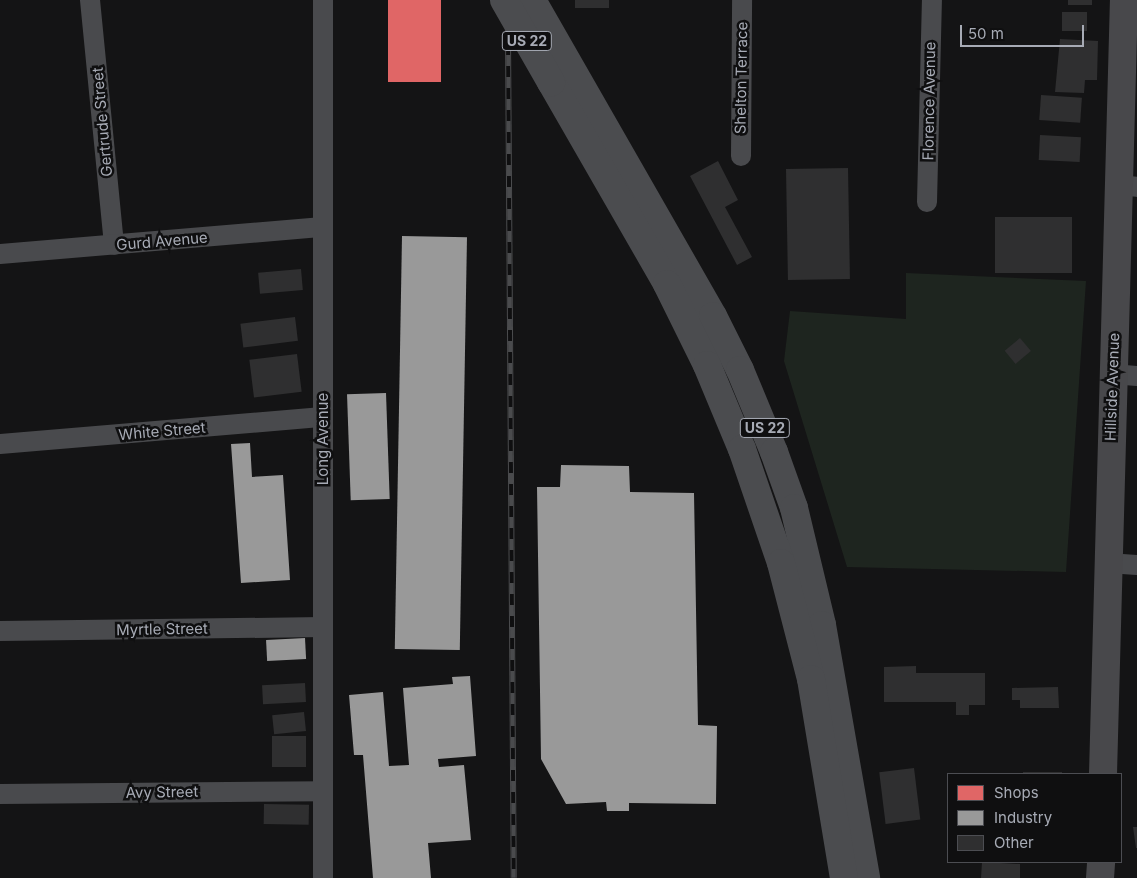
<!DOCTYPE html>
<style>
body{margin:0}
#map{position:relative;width:1137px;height:878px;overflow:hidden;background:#141415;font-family:Inter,sans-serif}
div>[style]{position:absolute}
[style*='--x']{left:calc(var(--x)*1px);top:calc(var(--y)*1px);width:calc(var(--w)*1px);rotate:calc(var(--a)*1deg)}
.green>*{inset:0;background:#1e251f}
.shops>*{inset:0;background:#e06666;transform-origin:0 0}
.industry>*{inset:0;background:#999;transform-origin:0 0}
.building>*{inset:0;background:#2f2f30;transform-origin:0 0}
.street>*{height:20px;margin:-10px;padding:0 10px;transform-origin:10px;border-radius:10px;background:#494a4d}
.secondary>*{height:28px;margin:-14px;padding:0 14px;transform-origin:14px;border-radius:14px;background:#48484b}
.highway>*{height:28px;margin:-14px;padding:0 14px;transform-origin:14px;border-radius:14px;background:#4b4c4f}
.rail>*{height:5.5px;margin-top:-2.75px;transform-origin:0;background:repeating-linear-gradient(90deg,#0f0f10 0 11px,#4a4b4d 0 22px);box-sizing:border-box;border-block:1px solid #4a4b4d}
.highway-bridge>*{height:28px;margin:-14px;padding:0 14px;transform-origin:14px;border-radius:14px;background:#4b4c4f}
span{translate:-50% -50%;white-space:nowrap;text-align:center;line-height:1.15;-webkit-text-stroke:5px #0f0f10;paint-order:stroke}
.shield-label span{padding:1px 4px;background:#0f0f10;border:1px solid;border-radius:4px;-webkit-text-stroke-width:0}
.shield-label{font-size:14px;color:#a7abb5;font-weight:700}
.street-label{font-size:15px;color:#a7abb5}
.legend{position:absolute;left:947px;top:773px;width:175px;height:90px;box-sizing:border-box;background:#0f0f10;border:1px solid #4c4d52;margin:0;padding:6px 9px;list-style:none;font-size:15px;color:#a7abb5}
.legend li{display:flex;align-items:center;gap:10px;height:25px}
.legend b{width:25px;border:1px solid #4c4d52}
.scale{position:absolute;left:960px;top:25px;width:124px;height:22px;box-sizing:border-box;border:2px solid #a7abb5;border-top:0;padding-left:6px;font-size:15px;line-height:18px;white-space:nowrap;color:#a7abb5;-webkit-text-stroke:4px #0f0f10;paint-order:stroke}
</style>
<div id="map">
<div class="green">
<div style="clip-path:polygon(906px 273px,1086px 281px,1066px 572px,847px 567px,784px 361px,790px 311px,906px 319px)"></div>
</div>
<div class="shops">
<div style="left:388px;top:0;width:53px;height:82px"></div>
</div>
<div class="industry">
<div style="left:402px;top:236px;width:65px;height:413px;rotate:1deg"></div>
<div style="left:386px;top:393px;width:106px;height:39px;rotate:88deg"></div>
<div style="clip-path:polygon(250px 443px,252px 477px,283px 475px,290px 580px,241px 583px,231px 444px)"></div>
<div style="clip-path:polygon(561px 465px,629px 466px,630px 492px,694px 493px,698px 725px,717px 726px,716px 804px,629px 803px,629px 811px,607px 811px,606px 802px,566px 804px,541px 759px,537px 487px,560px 487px)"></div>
<div style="left:305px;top:638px;width:21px;height:39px;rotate:87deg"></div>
<div style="clip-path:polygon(470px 676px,476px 756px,438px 759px,439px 767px,464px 765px,471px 840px,428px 843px,431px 878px,373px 878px,363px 755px,354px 755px,349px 695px,383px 692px,389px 766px,409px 765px,403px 688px,453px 684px,452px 677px)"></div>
</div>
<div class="building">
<div style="left:575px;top:0;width:34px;height:8px"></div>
<div style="left:1068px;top:0;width:24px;height:5px"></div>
<div style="left:1062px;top:12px;width:25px;height:19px"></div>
<div style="clip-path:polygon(1060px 39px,1098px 41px,1097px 80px,1085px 80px,1084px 93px,1055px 92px)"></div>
<div style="left:1041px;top:95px;width:41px;height:25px;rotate:4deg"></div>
<div style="left:1040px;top:135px;width:41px;height:25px;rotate:3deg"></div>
<div style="clip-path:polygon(718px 161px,738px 200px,725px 207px,752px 257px,737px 265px,690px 176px)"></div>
<div style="left:848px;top:168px;width:111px;height:62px;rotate:89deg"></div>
<div style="left:995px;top:217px;width:77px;height:56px"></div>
<div style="left:301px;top:269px;width:21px;height:43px;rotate:85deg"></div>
<div style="left:295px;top:317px;width:24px;height:55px;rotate:83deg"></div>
<div style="left:1020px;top:338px;width:17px;height:20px;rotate:50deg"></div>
<div style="left:297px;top:354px;width:38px;height:48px;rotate:83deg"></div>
<div style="clip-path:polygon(916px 666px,916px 673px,985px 673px,985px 705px,969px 705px,969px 715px,956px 715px,956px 702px,884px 702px,884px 667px)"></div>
<div style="left:305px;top:683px;width:19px;height:43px;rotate:87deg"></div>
<div style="clip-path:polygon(1058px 687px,1059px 708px,1020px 708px,1020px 700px,1012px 700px,1012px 688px)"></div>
<div style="left:304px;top:712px;width:19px;height:32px;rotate:84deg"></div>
<div style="left:272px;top:736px;width:34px;height:31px"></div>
<div style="left:914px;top:768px;width:52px;height:35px;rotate:83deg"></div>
<div style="left:1023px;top:772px;width:39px;height:2px"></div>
<div style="left:264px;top:804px;width:45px;height:20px;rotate:1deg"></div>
<div style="clip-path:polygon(1133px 827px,1137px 827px,1137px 848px,1136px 848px)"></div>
<div style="clip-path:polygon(982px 862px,1020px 864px,1020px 878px,981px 878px)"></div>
</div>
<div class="street">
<div style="--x:90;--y:0;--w:246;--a:84.4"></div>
<div style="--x:741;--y:156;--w:156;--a:-89.6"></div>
<div style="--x:1119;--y:185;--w:18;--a:6"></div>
<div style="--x:927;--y:202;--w:202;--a:-88.6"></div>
<div style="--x:0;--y:254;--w:324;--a:-4.8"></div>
<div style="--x:1113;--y:374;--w:24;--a:5"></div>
<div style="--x:0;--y:444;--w:324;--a:-4.8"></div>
<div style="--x:1108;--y:563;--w:29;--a:4"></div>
<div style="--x:0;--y:631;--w:323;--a:-0.7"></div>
<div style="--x:0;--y:794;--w:323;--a:-0.5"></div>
<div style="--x:323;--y:878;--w:878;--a:-90"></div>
</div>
<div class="secondary">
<div style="--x:1103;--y:774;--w:774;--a:-88.45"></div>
<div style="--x:1100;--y:878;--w:16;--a:-86"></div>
</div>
<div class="highway">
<div style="--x:532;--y:0;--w:364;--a:60.2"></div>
<div style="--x:713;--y:316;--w:60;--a:63.4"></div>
<div style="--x:740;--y:370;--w:89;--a:67.5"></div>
<div style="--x:774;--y:452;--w:59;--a:70.3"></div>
<div style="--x:794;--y:508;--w:120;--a:76.5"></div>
<div style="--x:822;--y:625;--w:257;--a:80.1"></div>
<div style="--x:551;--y:82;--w:233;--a:60.1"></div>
<div style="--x:667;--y:284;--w:90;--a:63.7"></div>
<div style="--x:707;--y:365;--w:91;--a:67.4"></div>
<div style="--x:742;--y:449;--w:120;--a:71.1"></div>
<div style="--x:781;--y:563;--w:120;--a:75.5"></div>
<div style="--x:811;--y:679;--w:202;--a:80.6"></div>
</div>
<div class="rail">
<div style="--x:508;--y:0;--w:878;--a:89.61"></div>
</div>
<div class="highway-bridge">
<div style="--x:504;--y:0;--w:95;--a:60.2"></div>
</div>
<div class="shield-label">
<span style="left:527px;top:41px">US 22</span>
<span style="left:765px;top:428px">US 22</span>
</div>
<div class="street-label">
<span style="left:741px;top:78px;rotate:-89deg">Shelton Terrace</span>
<span style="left:929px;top:101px;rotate:-89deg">Florence Avenue</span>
<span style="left:102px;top:122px;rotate:-95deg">Gertrude Street</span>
<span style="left:162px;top:241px;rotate:-5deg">Gurd Avenue</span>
<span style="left:1112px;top:387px;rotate:-88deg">Hillside Avenue</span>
<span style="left:162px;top:431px;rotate:-5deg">White Street</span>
<span style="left:323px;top:439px;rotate:-90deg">Long Avenue</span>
<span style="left:162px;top:629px;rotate:-1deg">Myrtle Street</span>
<span style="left:162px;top:792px;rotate:-1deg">Avy Street</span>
</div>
<ul class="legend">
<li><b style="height:14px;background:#e06666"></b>Shops</li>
<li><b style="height:14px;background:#999"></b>Industry</li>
<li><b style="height:14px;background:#2f2f30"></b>Other</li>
</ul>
<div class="scale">50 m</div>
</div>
